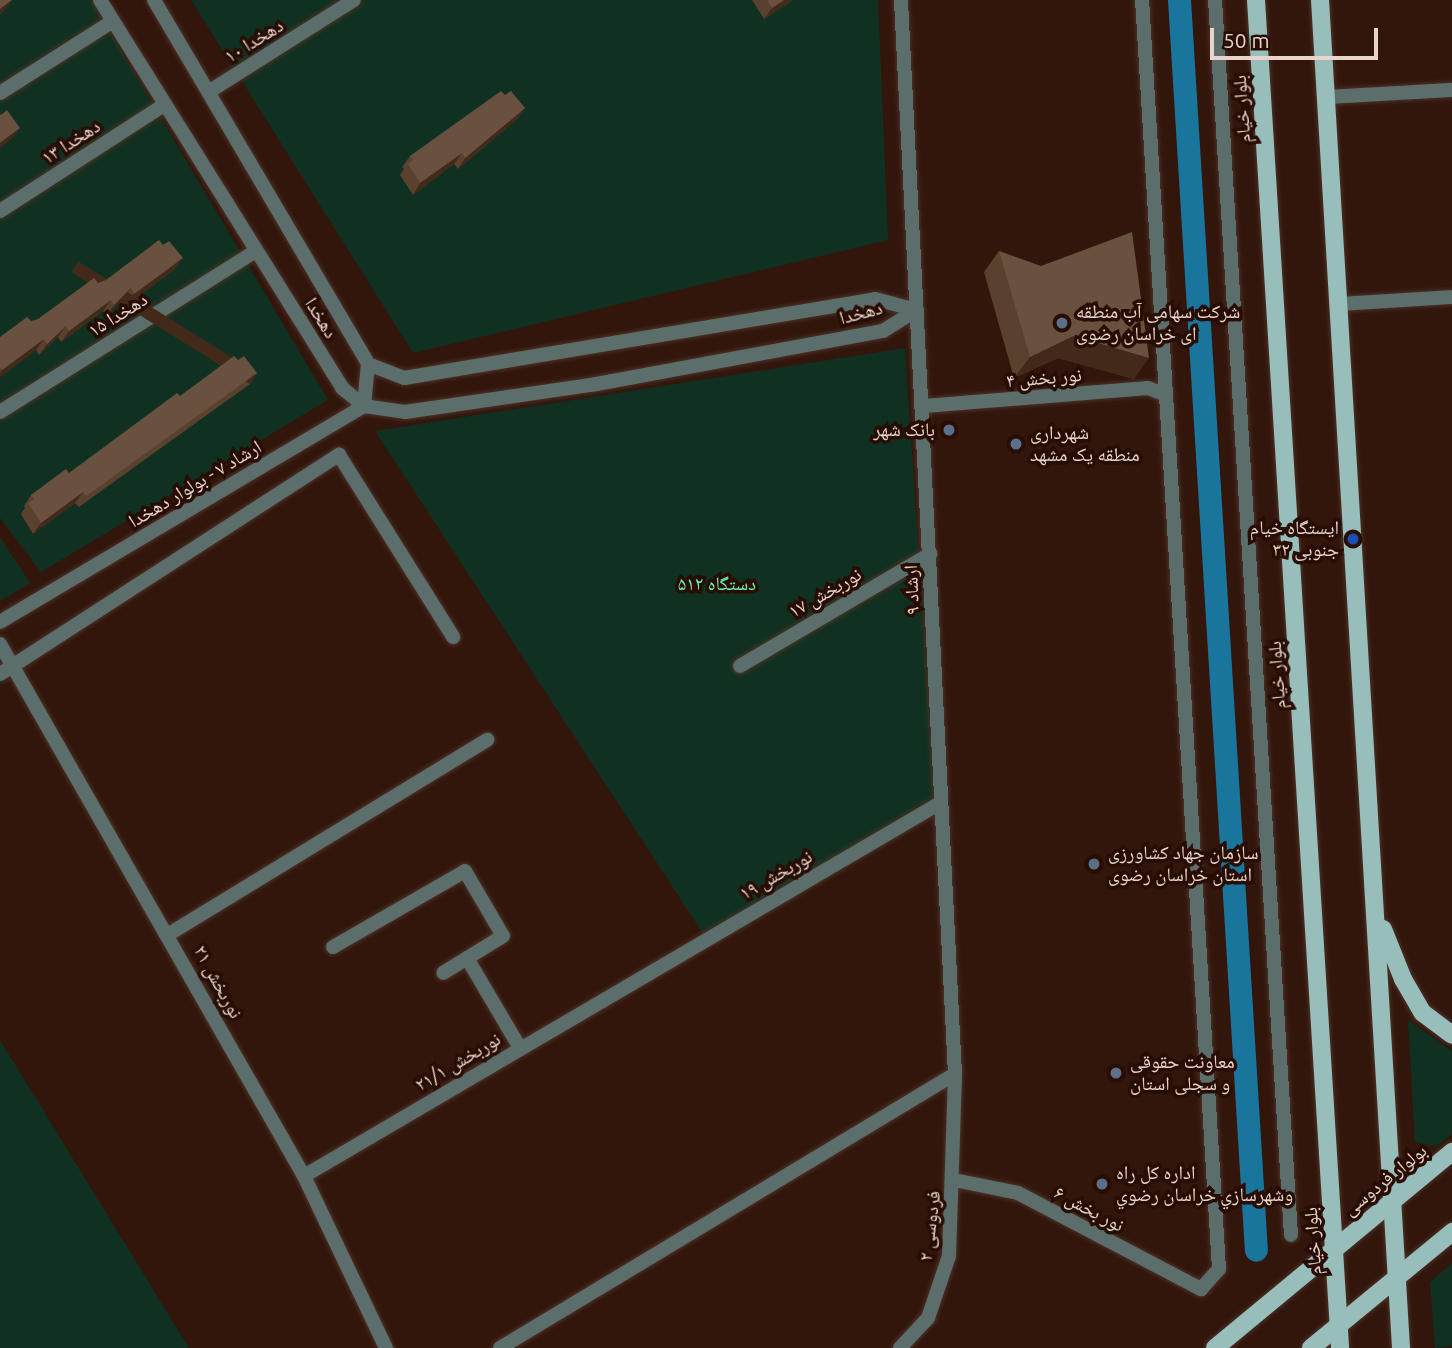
<!DOCTYPE html>
<meta charset="utf-8">
<style>
body{margin:0}
#map{position:relative;width:1452px;height:1348px;overflow:hidden;background:#32160c;font-family:Ubuntu,"Noto Naskh Arabic",sans-serif}
div>[style]{position:absolute}
[style*='--x']{left:calc(var(--x)*1px);top:calc(var(--y)*1px);width:calc(var(--w)*1px);rotate:calc(var(--a)*1deg)}
.green>*{inset:0;background:#103121}
.canal>*{height:23px;margin:-11.5px;padding:0 11.5px;transform-origin:11.5px;border-radius:11.5px;background:#19759b}
.roads{filter:drop-shadow(0 0 2px #4b3127) drop-shadow(0 0 2px #4b3127)}
.street>*{height:14px;margin:-7px;padding:0 7px;transform-origin:7px;border-radius:7px;background:#5c6e6c}
.primary>*{height:18px;margin:-9px;padding:0 9px;transform-origin:9px;border-radius:9px;background:#98bebb}
.wall>*{inset:0;background:#59412d}
.shaded-wall>*{inset:0;background:#432919;transform-origin:0 0}
.building>*{inset:0;background:#68513e}
.dots>*{width:19px;height:19px;translate:-50% -50%;box-sizing:border-box;border:4px solid #270d04;border-radius:50%}
span{translate:-50% -50%;white-space:nowrap;text-align:center;line-height:1.15;-webkit-text-stroke:7px #270d04;paint-order:stroke}
.street-label{font-size:19px;color:#e7d4cd}
.poi-label{font-size:19px;color:#e7d4cd}
.left{translate:0 -50%;text-align:left}
.right{translate:-100% -50%;text-align:right}
.park-label{font-size:19px;color:#69f3af}
.scale{position:absolute;left:1210px;top:28px;width:168px;height:32px;box-sizing:border-box;border:4px solid #e7d4cd;border-top:0;padding-left:9px;font-size:21px;line-height:24px;white-space:nowrap;color:#e7d4cd;-webkit-text-stroke:5px #270d04;paint-order:stroke}
</style>
<div id="map">
<div class="green">
<div style="clip-path:polygon(0 0,91px 0,328px 400px,41px 572px,0 518px)"></div>
<div style="clip-path:polygon(191px 0,878px 0,888px 240px,413px 353px)"></div>
<div style="clip-path:polygon(905px 348px,935px 797px,704px 935px,375px 431px)"></div>
<div style="clip-path:polygon(0 537px,30px 583px,0 601px)"></div>
<div style="clip-path:polygon(1408px 1020px,1452px 1051px,1452px 1134px,1436px 1147px,1415px 1142px)"></div>
<div style="clip-path:polygon(0 1040px,189px 1348px,0 1348px)"></div>
<div style="clip-path:polygon(1452px 1263px,1452px 1346px,1435px 1348px,1430px 1282px)"></div>
</div>
<div class="canal">
<div style="--x:1179;--y:0;--w:1252;--a:86.48"></div>
</div>
<div class="roads">
<div class="street">
<div style="--x:100;--y:0;--w:457;--a:58"></div>
<div style="--x:342;--y:388;--w:28;--a:39"></div>
<div style="--x:364;--y:406;--w:41;--a:8.3"></div>
<div style="--x:405;--y:412;--w:188;--a:-8.3"></div>
<div style="--x:591;--y:385;--w:297;--a:-10.5"></div>
<div style="--x:883;--y:331;--w:40;--a:-32"></div>
<div style="--x:154;--y:0;--w:422;--a:59.5"></div>
<div style="--x:368;--y:364;--w:39;--a:21"></div>
<div style="--x:404;--y:378;--w:478;--a:-9.5"></div>
<div style="--x:875;--y:299;--w:43;--a:14.7"></div>
<div style="--x:1215;--y:0;--w:1237;--a:86.48"></div>
<div style="--x:210;--y:91;--w:170;--a:-32.3"></div>
<div style="--x:0;--y:93;--w:134;--a:-32.5"></div>
<div style="--x:1326;--y:97;--w:126;--a:-3.2"></div>
<div style="--x:0;--y:211;--w:195;--a:-32.9"></div>
<div style="--x:1338;--y:304;--w:114;--a:-3.5"></div>
<div style="--x:924;--y:406;--w:225;--a:-4.6"></div>
<div style="--x:1148;--y:388;--w:19;--a:21"></div>
<div style="--x:0;--y:412;--w:302;--a:-32.2"></div>
<div style="--x:0;--y:622;--w:423;--a:-30.7"></div>
<div style="--x:364;--y:406;--w:42;--a:-84.6"></div>
<div style="--x:0;--y:644;--w:613;--a:60.26"></div>
<div style="--x:304;--y:1176;--w:191;--a:64.5"></div>
<div style="--x:740;--y:666;--w:221;--a:-30.5"></div>
<div style="--x:0;--y:674;--w:404;--a:-32.9"></div>
<div style="--x:339;--y:455;--w:215;--a:57.9"></div>
<div style="--x:169;--y:934;--w:373;--a:-31.4"></div>
<div style="--x:333;--y:947;--w:152;--a:-29.9"></div>
<div style="--x:465;--y:871;--w:75;--a:59.7"></div>
<div style="--x:503;--y:936;--w:70;--a:148.3"></div>
<div style="--x:467;--y:958;--w:104;--a:59.5"></div>
<div style="--x:304;--y:1176;--w:737;--a:-30.39"></div>
<div style="--x:954;--y:1180;--w:65;--a:11.5"></div>
<div style="--x:1018;--y:1193;--w:207;--a:27.7"></div>
<div style="--x:1201;--y:1289;--w:27;--a:-48"></div>
<div style="--x:1219;--y:1269;--w:1271;--a:-93.47"></div>
<div style="--x:500;--y:1348;--w:531;--a:-31.06"></div>
<div style="--x:900;--y:1348;--w:41;--a:-47"></div>
<div style="--x:928;--y:1318;--w:65;--a:-71.3"></div>
<div style="--x:949;--y:1256;--w:182;--a:-88.1"></div>
<div style="--x:955;--y:1074;--w:1075;--a:-92.88"></div>
</div>
<div class="primary">
<div style="--x:1256;--y:0;--w:1351;--a:86.43"></div>
<div style="--x:1320;--y:0;--w:1350;--a:86.56"></div>
<div style="--x:1383;--y:929;--w:54;--a:68.2"></div>
<div style="--x:1403;--y:979;--w:39;--a:60"></div>
<div style="--x:1423;--y:1013;--w:36;--a:37"></div>
<div style="--x:1215;--y:1348;--w:308;--a:-39.6"></div>
<div style="--x:1311;--y:1348;--w:183;--a:-39.4"></div>
</div>
</div>
<div class="wall">
<div style="clip-path:polygon(752px 0,793px 0,764px 19px)"></div>
<div style="clip-path:polygon(505px 95px,525px 108px,517px 119px,458px 169px,454px 164px,413px 195px,400px 175px,404px 169px,402px 167px,410px 156px)"></div>
<div style="clip-path:polygon(999px 251px,1134px 379px,1058px 358px,1014px 378px,984px 272px)"></div>
<div style="clip-path:polygon(175px 269px,127px 305px,123px 299px,107px 316px,103px 311px,61px 342px,58px 337px,39px 355px,36px 350px,0 377px,0 337px,38px 319px,98px 283px)"></div>
<div style="clip-path:polygon(238px 360px,257px 373px,250px 384px,79px 507px,75px 503px,33px 534px,21px 514px,25px 508px,24px 506px,31px 495px,69px 473px,180px 396px)"></div>
</div>
<div class="shaded-wall">
<div style="clip-path:polygon(12px 0,4px 11px,0 15px,0 9px)"></div>
<div style="clip-path:polygon(784px 0,793px 0,764px 19px,772px 8px)"></div>
<div style="clip-path:polygon(525px 108px,517px 119px,458px 169px,465px 158px)"></div>
<div style="clip-path:polygon(20px 128px,12px 139px,0 148px,0 143px)"></div>
<div style="clip-path:polygon(462px 153px,454px 164px,413px 195px,420px 183px)"></div>
<div style="clip-path:polygon(183px 258px,175px 269px,127px 305px,134px 294px)"></div>
<div style="clip-path:polygon(131px 288px,123px 299px,107px 316px,114px 305px)"></div>
<div style="clip-path:polygon(111px 300px,103px 311px,61px 342px,69px 331px)"></div>
<div style="clip-path:polygon(66px 326px,58px 337px,39px 355px,47px 344px)"></div>
<div style="clip-path:polygon(1073px 336px,1149px 358px,1134px 379px,1058px 358px,1014px 378px,1030px 357px)"></div>
<div style="clip-path:polygon(44px 339px,36px 350px,0 377px,0 373px,2px 370px)"></div>
<div style="left:257px;top:373px;width:13px;height:211px;rotate:122deg"></div>
<div style="clip-path:polygon(83px 492px,75px 503px,33px 534px,41px 523px)"></div>
</div>
<div class="building">
<div style="clip-path:polygon(0 0,12px 0,0 9px)"></div>
<div style="clip-path:polygon(767px 0,784px 0,772px 8px)"></div>
<div style="clip-path:polygon(501px 91px,505px 95px,511px 91px,525px 108px,465px 158px,462px 153px,420px 183px,408px 164px,413px 160px,410px 156px)"></div>
<div style="clip-path:polygon(7px 110px,20px 128px,0 143px,0 114px,1px 115px)"></div>
<div style="clip-path:polygon(1132px 232px,1149px 358px,1073px 336px,1030px 357px,999px 251px,1041px 266px)"></div>
<div style="clip-path:polygon(159px 240px,163px 245px,169px 241px,183px 258px,134px 294px,131px 288px,114px 305px,111px 300px,69px 331px,66px 326px,47px 344px,44px 339px,2px 370px,0 367px,0 337px,27px 317px,31px 321px,38px 319px,94px 278px,98px 283px,106px 280px)"></div>
<div style="clip-path:polygon(234px 356px,238px 360px,244px 356px,257px 373px,86px 496px,83px 492px,41px 523px,28px 503px,34px 499px,31px 495px,66px 469px,69px 473px,177px 393px,180px 396px)"></div>
</div>
<div class="dots">
<div style="left:1062px;top:323px;background:#5c6f8a"></div>
<div style="left:949px;top:430px;background:#5c6f8a"></div>
<div style="left:1016px;top:444px;background:#5c6f8a"></div>
<div style="left:1353px;top:539px;background:#1a4fb4"></div>
<div style="left:1094px;top:864px;background:#5c6f8a"></div>
<div style="left:1116px;top:1073px;background:#5c6f8a"></div>
<div style="left:1102px;top:1184px;background:#5c6f8a"></div>
</div>
<div class="street-label">
<span style="left:254px;top:41px;rotate:-32deg">دهخدا ۱۰</span>
<span style="left:1242px;top:109px;rotate:-94deg">بلوار خیام</span>
<span style="left:71px;top:142px;rotate:-33deg">دهخدا ۱۳</span>
<span style="left:861px;top:313px;rotate:-15deg">دهخدا</span>
<span style="left:118px;top:315px;rotate:-32deg">دهخدا ۱۵</span>
<span style="left:321px;top:318px;rotate:58deg">دهخدا</span>
<span style="left:1044px;top:378px;rotate:-5deg">نور بخش ۴</span>
<span style="left:195px;top:484px;rotate:-31deg">ارشاد ۷ - بولوار دهخدا</span>
<span style="left:912px;top:590px;rotate:-92deg">ارشاد ۹</span>
<span style="left:825px;top:593px;rotate:-30deg">نوربخش ۱۷</span>
<span style="left:1277px;top:675px;rotate:-94deg">بلوار خیام</span>
<span style="left:776px;top:875px;rotate:-30deg">نوربخش ۱۹</span>
<span style="left:218px;top:982px;rotate:61deg">نوربخش ۲۱</span>
<span style="left:458px;top:1062px;rotate:-31deg">نوربخش ۲۱/۱</span>
<span style="left:1385px;top:1180px;rotate:-39deg">بولوار فردوسی</span>
<span style="left:1089px;top:1209px;rotate:28deg">نور بخش ۶</span>
<span style="left:930px;top:1226px;rotate:-83deg">فردوسی ۲</span>
<span style="left:1313px;top:1241px;rotate:-94deg">بلوار خیام</span>
</div>
<div class="poi-label">
<span class="left" style="left:1076px;top:323px">شرکت سهامی آب منطقه<br>ای خراسان رضوی</span>
<span class="right" style="left:935px;top:430px">بانک شهر</span>
<span class="left" style="left:1030px;top:444px">شهرداری<br>منطقه یک مشهد</span>
<span class="right" style="left:1339px;top:539px">ایستگاه خیام<br>جنوبی ۳۲</span>
<span class="left" style="left:1108px;top:864px">سازمان جهاد کشاورزی<br>استان خراسان رضوی</span>
<span class="left" style="left:1130px;top:1073px">معاونت حقوقی<br>و سجلی استان</span>
<span class="left" style="left:1116px;top:1184px">اداره كل راه<br>وشهرسازي خراسان رضوي</span>
</div>
<div class="park-label">
<span style="left:717px;top:584px">۵۱۲ دستگاه</span>
</div>
<div class="scale">50 m</div>
</div>
